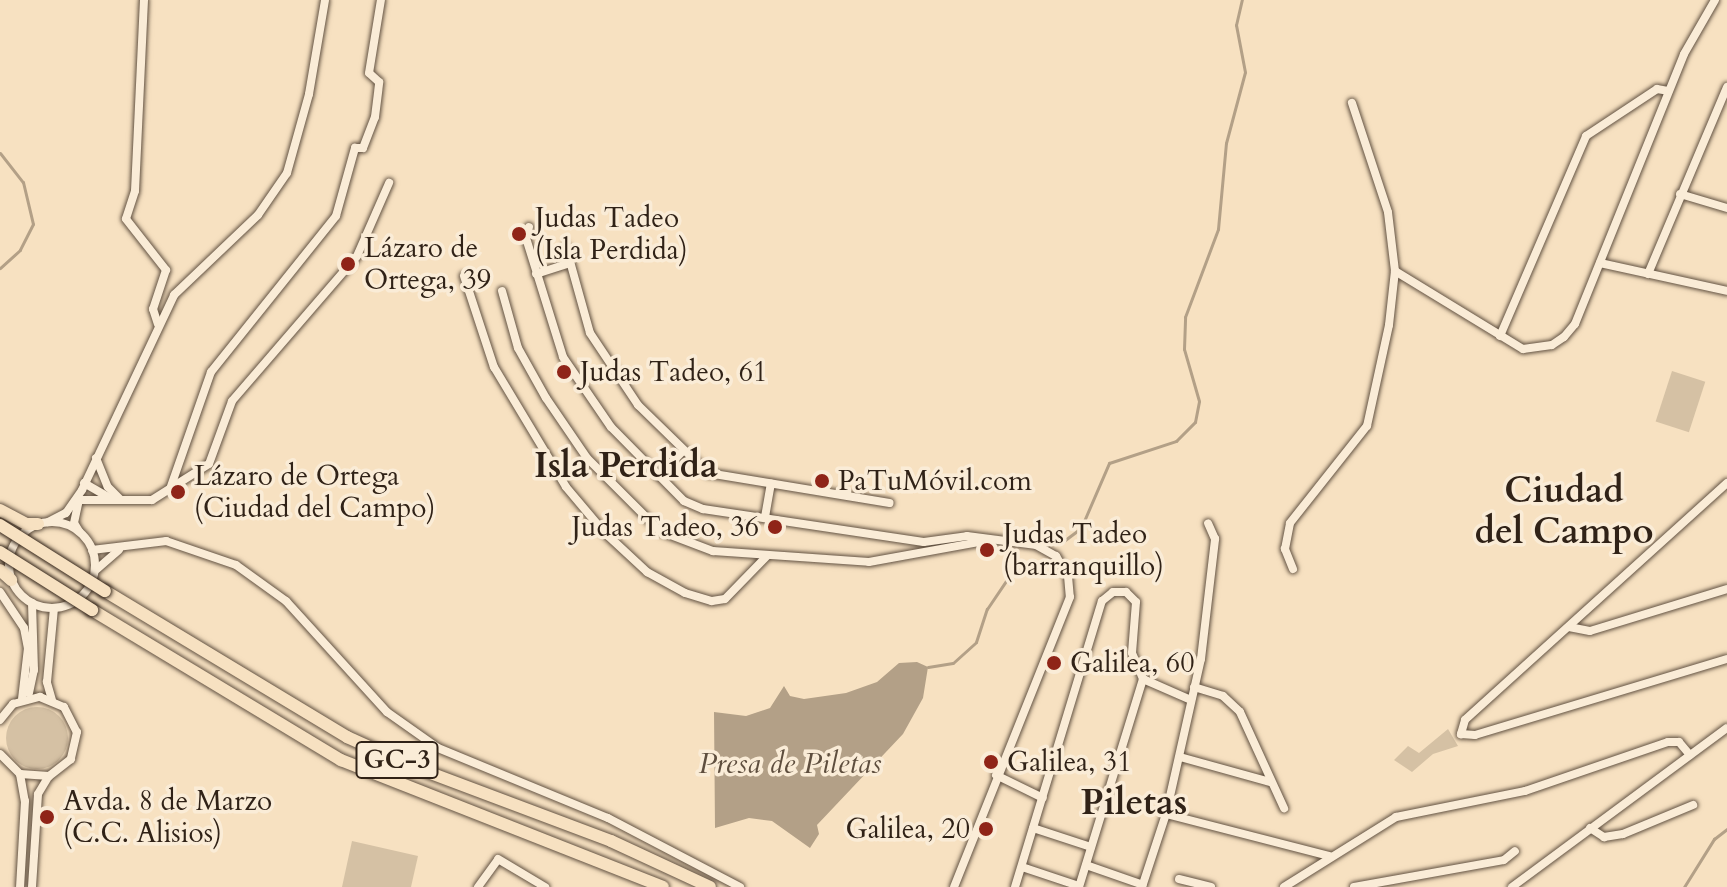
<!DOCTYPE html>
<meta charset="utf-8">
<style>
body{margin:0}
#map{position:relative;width:1727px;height:887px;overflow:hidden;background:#f7e1c1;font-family:Cardo,serif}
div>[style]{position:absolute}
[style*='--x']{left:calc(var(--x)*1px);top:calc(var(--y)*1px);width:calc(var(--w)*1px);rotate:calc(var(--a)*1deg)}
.green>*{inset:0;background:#d5c1a4;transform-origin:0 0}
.round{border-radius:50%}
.water>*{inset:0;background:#b3a087}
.stream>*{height:3px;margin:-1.5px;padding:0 1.5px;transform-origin:1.5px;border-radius:1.5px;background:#b3a087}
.roads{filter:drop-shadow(0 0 2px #625242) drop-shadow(0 0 2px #625242)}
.minor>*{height:8px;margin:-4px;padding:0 4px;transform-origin:4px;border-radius:4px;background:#faecd7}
.minor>.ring{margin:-4px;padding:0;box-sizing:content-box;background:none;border:8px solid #faecd7;border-radius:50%}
.highway>*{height:12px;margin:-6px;padding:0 6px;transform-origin:6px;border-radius:6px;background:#f7e1c1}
.bridges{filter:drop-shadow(0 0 2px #302217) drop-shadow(0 0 2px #302217)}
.highway-bridge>*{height:12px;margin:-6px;padding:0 6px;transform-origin:6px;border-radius:6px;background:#f7e1c1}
.dots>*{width:22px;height:22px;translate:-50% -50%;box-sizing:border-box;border:4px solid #faecd7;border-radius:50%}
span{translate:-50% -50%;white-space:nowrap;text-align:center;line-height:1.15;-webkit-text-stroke:7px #faecd7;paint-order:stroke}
.shield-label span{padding:2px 6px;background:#faecd7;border:2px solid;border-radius:6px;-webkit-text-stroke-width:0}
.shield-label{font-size:26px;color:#302217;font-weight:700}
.poi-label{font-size:28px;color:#302217}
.left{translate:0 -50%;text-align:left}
.right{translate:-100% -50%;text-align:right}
.water-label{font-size:30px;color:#5e4e3e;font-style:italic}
.district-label{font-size:36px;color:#302217;font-weight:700}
</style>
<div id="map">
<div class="green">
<div style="left:1672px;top:371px;width:35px;height:53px;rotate:18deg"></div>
<div class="round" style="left:6px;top:707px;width:62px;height:62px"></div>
<div style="clip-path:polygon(1448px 729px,1458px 746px,1433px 754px,1412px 772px,1394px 760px,1408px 746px,1419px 753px)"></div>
<div style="clip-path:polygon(352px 841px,418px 856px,411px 887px,342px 887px)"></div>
</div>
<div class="water">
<div style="clip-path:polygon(917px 662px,928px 667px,923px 698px,903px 734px,817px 825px,819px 834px,810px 848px,772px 821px,749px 818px,715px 828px,714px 712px,746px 716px,770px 708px,784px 686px,790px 696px,804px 699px,846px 693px,877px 682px,899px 663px)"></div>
</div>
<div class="stream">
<div style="--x:0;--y:153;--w:37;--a:52"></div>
<div style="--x:23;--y:182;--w:43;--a:76.6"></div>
<div style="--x:33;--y:224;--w:29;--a:117"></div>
<div style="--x:20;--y:250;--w:27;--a:138"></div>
<div style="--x:1061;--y:543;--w:25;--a:-37"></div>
<div style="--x:1081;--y:528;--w:71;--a:-66.7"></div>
<div style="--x:1109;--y:463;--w:71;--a:-18.2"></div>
<div style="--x:1176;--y:441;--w:27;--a:-45"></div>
<div style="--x:1195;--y:422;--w:21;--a:-79"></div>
<div style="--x:1199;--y:401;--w:54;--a:-106.1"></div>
<div style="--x:1184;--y:349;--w:32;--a:-88"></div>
<div style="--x:1185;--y:317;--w:94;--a:-69.4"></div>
<div style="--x:1218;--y:229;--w:86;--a:-84.7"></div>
<div style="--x:1226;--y:143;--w:73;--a:-75"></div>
<div style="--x:1245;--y:72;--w:48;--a:-100.8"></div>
<div style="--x:1236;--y:25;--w:26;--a:-77"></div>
<div style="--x:928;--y:667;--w:25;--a:-9"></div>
<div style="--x:953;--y:663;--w:31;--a:-42"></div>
<div style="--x:976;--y:642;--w:35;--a:-72"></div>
<div style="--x:987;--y:609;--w:37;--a:-56"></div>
<div style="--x:1008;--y:578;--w:22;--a:-36"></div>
<div style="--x:1684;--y:887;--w:57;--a:-58"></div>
<div style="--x:1714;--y:839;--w:16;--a:-38"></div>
</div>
<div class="roads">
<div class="minor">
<div style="--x:144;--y:0;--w:191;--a:92.7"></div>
<div style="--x:135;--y:191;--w:29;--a:108"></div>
<div style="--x:126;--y:219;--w:65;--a:51.9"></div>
<div style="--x:166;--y:270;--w:41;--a:108.4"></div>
<div style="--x:153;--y:309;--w:16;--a:72"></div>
<div style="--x:1680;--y:194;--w:49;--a:16.6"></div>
<div style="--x:529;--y:227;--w:11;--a:105"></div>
<div style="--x:526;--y:238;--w:125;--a:72.7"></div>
<div style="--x:563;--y:357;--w:85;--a:55.6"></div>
<div style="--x:611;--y:427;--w:104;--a:45.4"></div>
<div style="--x:684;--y:501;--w:21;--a:23"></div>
<div style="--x:703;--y:509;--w:223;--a:8.5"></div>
<div style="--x:924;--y:542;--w:43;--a:-7.9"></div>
<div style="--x:967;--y:536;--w:70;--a:7.4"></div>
<div style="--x:1036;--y:545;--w:23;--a:29"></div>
<div style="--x:1056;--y:556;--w:23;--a:59"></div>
<div style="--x:1068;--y:576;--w:21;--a:85"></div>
<div style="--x:1070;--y:597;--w:312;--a:111.8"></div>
<div style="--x:566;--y:247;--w:89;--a:74.4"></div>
<div style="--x:590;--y:333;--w:87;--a:56.3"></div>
<div style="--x:638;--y:405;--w:98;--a:44.2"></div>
<div style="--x:708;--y:473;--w:184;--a:9.4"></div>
<div style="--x:1600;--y:263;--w:130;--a:12.4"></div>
<div style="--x:1395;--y:271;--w:150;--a:31.4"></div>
<div style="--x:1523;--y:349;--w:29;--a:-8"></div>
<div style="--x:1552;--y:345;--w:14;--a:-34"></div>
<div style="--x:1564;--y:337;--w:17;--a:-50"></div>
<div style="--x:1575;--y:324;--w:291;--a:-68"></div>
<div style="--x:1684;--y:54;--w:62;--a:-60.1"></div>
<div style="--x:536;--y:274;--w:36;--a:-18"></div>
<div style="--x:1648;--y:274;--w:203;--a:-67.1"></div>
<div style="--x:464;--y:276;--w:96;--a:71.8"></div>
<div style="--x:494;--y:367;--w:140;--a:59"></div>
<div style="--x:566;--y:487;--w:59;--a:49.8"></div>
<div style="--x:604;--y:532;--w:59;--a:42.9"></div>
<div style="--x:647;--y:572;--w:43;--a:28.9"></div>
<div style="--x:685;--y:593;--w:28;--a:17"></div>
<div style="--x:712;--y:601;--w:13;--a:-9"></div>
<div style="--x:725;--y:599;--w:60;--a:-45.7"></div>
<div style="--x:502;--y:291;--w:59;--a:74.3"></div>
<div style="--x:518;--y:348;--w:57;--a:60.8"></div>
<div style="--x:546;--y:398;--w:73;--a:55.7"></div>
<div style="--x:587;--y:458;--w:103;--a:45"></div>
<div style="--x:660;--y:531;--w:57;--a:20.7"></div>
<div style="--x:713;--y:551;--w:156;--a:4"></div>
<div style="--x:869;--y:562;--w:117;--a:-10.3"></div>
<div style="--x:1500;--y:336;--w:218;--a:-66.7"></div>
<div style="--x:1586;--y:136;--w:85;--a:-33.5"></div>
<div style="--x:1657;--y:89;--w:11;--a:10"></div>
<div style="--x:96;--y:458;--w:31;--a:68"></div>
<div style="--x:108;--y:487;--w:18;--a:45"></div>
<div style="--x:658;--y:476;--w:34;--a:-45"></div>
<div style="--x:84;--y:483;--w:30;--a:30"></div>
<div style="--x:1727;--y:483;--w:353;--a:137.9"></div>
<div style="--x:1465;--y:720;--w:15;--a:106"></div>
<div style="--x:1461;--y:734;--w:14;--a:4"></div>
<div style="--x:1475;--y:735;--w:263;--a:-16.8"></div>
<div style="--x:170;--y:489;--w:124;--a:-70.7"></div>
<div style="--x:211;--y:372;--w:200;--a:-51.3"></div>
<div style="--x:336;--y:216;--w:71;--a:-74.4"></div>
<div style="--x:355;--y:148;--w:8;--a:0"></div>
<div style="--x:363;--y:148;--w:33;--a:-69"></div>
<div style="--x:375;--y:117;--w:35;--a:-83"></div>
<div style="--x:379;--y:82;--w:13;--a:-138"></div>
<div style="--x:369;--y:73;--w:74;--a:-80.7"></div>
<div style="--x:79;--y:500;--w:73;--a:0"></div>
<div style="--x:152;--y:500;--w:67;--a:-32.3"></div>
<div style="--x:209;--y:464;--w:67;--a:-69.9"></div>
<div style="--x:232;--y:401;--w:191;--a:-49.2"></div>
<div style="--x:357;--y:256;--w:80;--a:-66.3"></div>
<div style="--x:765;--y:517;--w:34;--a:-80"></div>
<div style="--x:48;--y:522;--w:20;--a:-27"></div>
<div style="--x:66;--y:513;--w:28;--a:-55"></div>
<div style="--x:82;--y:490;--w:216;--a:-64.7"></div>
<div style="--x:174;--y:295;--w:116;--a:-43.6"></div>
<div style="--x:258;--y:215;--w:51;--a:-55.4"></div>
<div style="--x:287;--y:173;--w:82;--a:-74.4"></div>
<div style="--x:309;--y:94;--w:95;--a:-80.3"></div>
<div class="ring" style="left:9px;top:522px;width:78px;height:78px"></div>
<div style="--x:79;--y:531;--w:9;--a:-122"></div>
<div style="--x:74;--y:523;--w:25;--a:-78"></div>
<div style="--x:92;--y:550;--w:75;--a:-6.9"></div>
<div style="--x:166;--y:541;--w:74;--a:18.9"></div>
<div style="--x:236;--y:565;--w:62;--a:35.8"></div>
<div style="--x:286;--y:601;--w:150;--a:47.7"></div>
<div style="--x:387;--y:712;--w:62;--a:35.2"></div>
<div style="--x:438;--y:748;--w:184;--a:22.4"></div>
<div style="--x:608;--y:818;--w:149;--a:27.6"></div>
<div style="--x:97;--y:569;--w:29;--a:-41"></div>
<div style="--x:1293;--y:569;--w:22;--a:-112"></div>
<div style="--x:1285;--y:549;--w:26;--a:-79"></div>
<div style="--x:1290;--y:523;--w:124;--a:-51.6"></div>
<div style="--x:1367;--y:426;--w:103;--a:-77.7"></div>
<div style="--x:1389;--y:325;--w:54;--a:-83.7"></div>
<div style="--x:1395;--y:271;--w:59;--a:-96.8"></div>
<div style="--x:1388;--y:212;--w:115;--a:-108.3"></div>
<div style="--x:0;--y:592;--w:43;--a:56.3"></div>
<div style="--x:24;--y:628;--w:20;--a:79"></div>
<div style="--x:28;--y:648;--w:51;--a:96.7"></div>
<div style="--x:1569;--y:627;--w:21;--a:11"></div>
<div style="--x:1590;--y:631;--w:143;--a:-17"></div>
<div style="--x:1194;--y:687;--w:30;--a:17"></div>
<div style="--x:1223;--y:696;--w:23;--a:43"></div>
<div style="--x:1240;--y:712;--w:106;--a:65.4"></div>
<div style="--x:29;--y:693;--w:24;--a:-78"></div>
<div style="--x:34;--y:670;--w:67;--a:-91.7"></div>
<div style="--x:52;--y:700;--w:19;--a:-106"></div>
<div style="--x:47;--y:682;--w:74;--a:-84.6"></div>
<div style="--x:0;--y:720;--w:21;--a:-51"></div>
<div style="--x:13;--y:704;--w:28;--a:-15"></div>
<div style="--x:40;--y:697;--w:26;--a:23"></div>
<div style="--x:64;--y:707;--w:28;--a:63"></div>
<div style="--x:77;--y:732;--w:28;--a:103"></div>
<div style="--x:71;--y:759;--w:28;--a:142"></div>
<div style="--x:49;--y:776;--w:29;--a:-176"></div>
<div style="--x:20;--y:774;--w:28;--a:-135"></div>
<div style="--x:1180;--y:757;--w:93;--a:15.5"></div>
<div style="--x:20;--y:774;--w:27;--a:80"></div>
<div style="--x:25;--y:801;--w:86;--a:93.3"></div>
<div style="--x:996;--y:775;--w:52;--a:26.1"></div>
<div style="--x:1166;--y:814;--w:169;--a:14.4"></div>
<div style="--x:1033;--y:828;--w:61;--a:18.1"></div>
<div style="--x:1590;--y:828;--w:17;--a:33"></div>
<div style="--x:1604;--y:837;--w:19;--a:-9"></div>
<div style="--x:1623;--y:834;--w:76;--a:-22.5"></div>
<div style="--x:1086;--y:865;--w:60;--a:19.3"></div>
<div style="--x:1022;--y:867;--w:60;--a:18.4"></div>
<div style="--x:1179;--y:879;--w:33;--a:14"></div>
<div style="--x:32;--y:887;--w:93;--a:-86.3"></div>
<div style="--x:38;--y:794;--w:21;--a:-59"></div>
<div style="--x:478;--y:887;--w:34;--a:-54"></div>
<div style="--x:498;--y:859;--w:55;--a:30.8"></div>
<div style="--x:1015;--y:887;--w:299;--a:-73.1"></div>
<div style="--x:1102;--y:601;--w:14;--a:-39"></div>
<div style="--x:1113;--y:592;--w:13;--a:0"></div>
<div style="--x:1126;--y:592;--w:14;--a:45"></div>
<div style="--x:1136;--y:602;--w:51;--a:94.5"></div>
<div style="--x:1132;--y:653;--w:28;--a:67"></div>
<div style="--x:1143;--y:679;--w:52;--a:23.6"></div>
<div style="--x:1079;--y:887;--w:218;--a:-72.9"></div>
<div style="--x:1142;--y:887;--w:77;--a:-71.8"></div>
<div style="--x:1166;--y:814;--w:159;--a:-77.3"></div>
<div style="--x:1201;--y:659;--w:121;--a:-83.3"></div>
<div style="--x:1215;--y:539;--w:17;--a:-114"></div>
<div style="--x:1284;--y:887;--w:132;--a:-32"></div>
<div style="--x:1396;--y:817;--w:132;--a:-11.4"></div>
<div style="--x:1525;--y:791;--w:151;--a:-18.9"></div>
<div style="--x:1668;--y:742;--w:11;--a:0"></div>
<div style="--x:1679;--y:742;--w:17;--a:50"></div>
<div style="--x:1354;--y:887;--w:152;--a:-10.2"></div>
<div style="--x:1504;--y:860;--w:14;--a:-39"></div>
<div style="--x:1512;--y:887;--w:267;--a:-36.5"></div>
</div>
<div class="highway">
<div style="--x:0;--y:510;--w:30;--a:28"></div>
<div style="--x:26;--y:524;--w:12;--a:0"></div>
<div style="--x:0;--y:570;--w:15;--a:42"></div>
<div style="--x:105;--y:591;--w:283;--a:31.1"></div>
<div style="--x:347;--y:737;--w:68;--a:24.3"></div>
<div style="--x:409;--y:765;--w:216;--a:20.6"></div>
<div style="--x:611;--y:841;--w:109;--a:24.9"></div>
<div style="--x:92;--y:610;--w:291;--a:31.1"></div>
<div style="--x:341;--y:760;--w:346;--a:21.5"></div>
</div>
</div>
<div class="bridges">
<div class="highway-bridge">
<div style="--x:0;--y:525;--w:124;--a:32.2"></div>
<div style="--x:0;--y:552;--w:109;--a:32.2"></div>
</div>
</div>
<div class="dots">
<div style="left:519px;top:234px;background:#8f2418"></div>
<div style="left:348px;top:264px;background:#8f2418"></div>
<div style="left:564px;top:372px;background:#8f2418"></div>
<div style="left:822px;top:481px;background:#8f2418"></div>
<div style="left:178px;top:492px;background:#8f2418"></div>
<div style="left:775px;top:527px;background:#8f2418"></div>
<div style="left:987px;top:550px;background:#8f2418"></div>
<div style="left:1054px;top:663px;background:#8f2418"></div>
<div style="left:991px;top:762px;background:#8f2418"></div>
<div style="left:47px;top:817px;background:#8f2418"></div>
<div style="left:986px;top:829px;background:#8f2418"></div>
</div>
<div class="shield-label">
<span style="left:397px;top:760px">GC-3</span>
</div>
<div class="poi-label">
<span class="left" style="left:535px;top:234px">Judas Tadeo<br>(Isla Perdida)</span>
<span class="left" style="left:364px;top:264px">Lázaro de<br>Ortega, 39</span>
<span class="left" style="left:580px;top:372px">Judas Tadeo, 61</span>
<span class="left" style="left:194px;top:492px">Lázaro de Ortega<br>(Ciudad del Campo)</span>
<span class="left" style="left:838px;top:481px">PaTuMóvil.com</span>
<span class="right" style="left:759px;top:527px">Judas Tadeo, 36</span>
<span class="left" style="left:1003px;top:550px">Judas Tadeo<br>(barranquillo)</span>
<span class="left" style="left:1070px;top:663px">Galilea, 60</span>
<span class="left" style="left:1007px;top:762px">Galilea, 31</span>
<span class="left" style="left:63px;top:817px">Avda. 8 de Marzo<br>(C.C. Alisios)</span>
<span class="right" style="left:970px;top:829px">Galilea, 20</span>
</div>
<div class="water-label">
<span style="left:790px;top:764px">Presa de Piletas</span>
</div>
<div class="district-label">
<span style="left:626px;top:466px">Isla Perdida</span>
<span style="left:1564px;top:511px">Ciudad<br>del Campo</span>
<span style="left:1134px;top:803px">Piletas</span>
</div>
</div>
